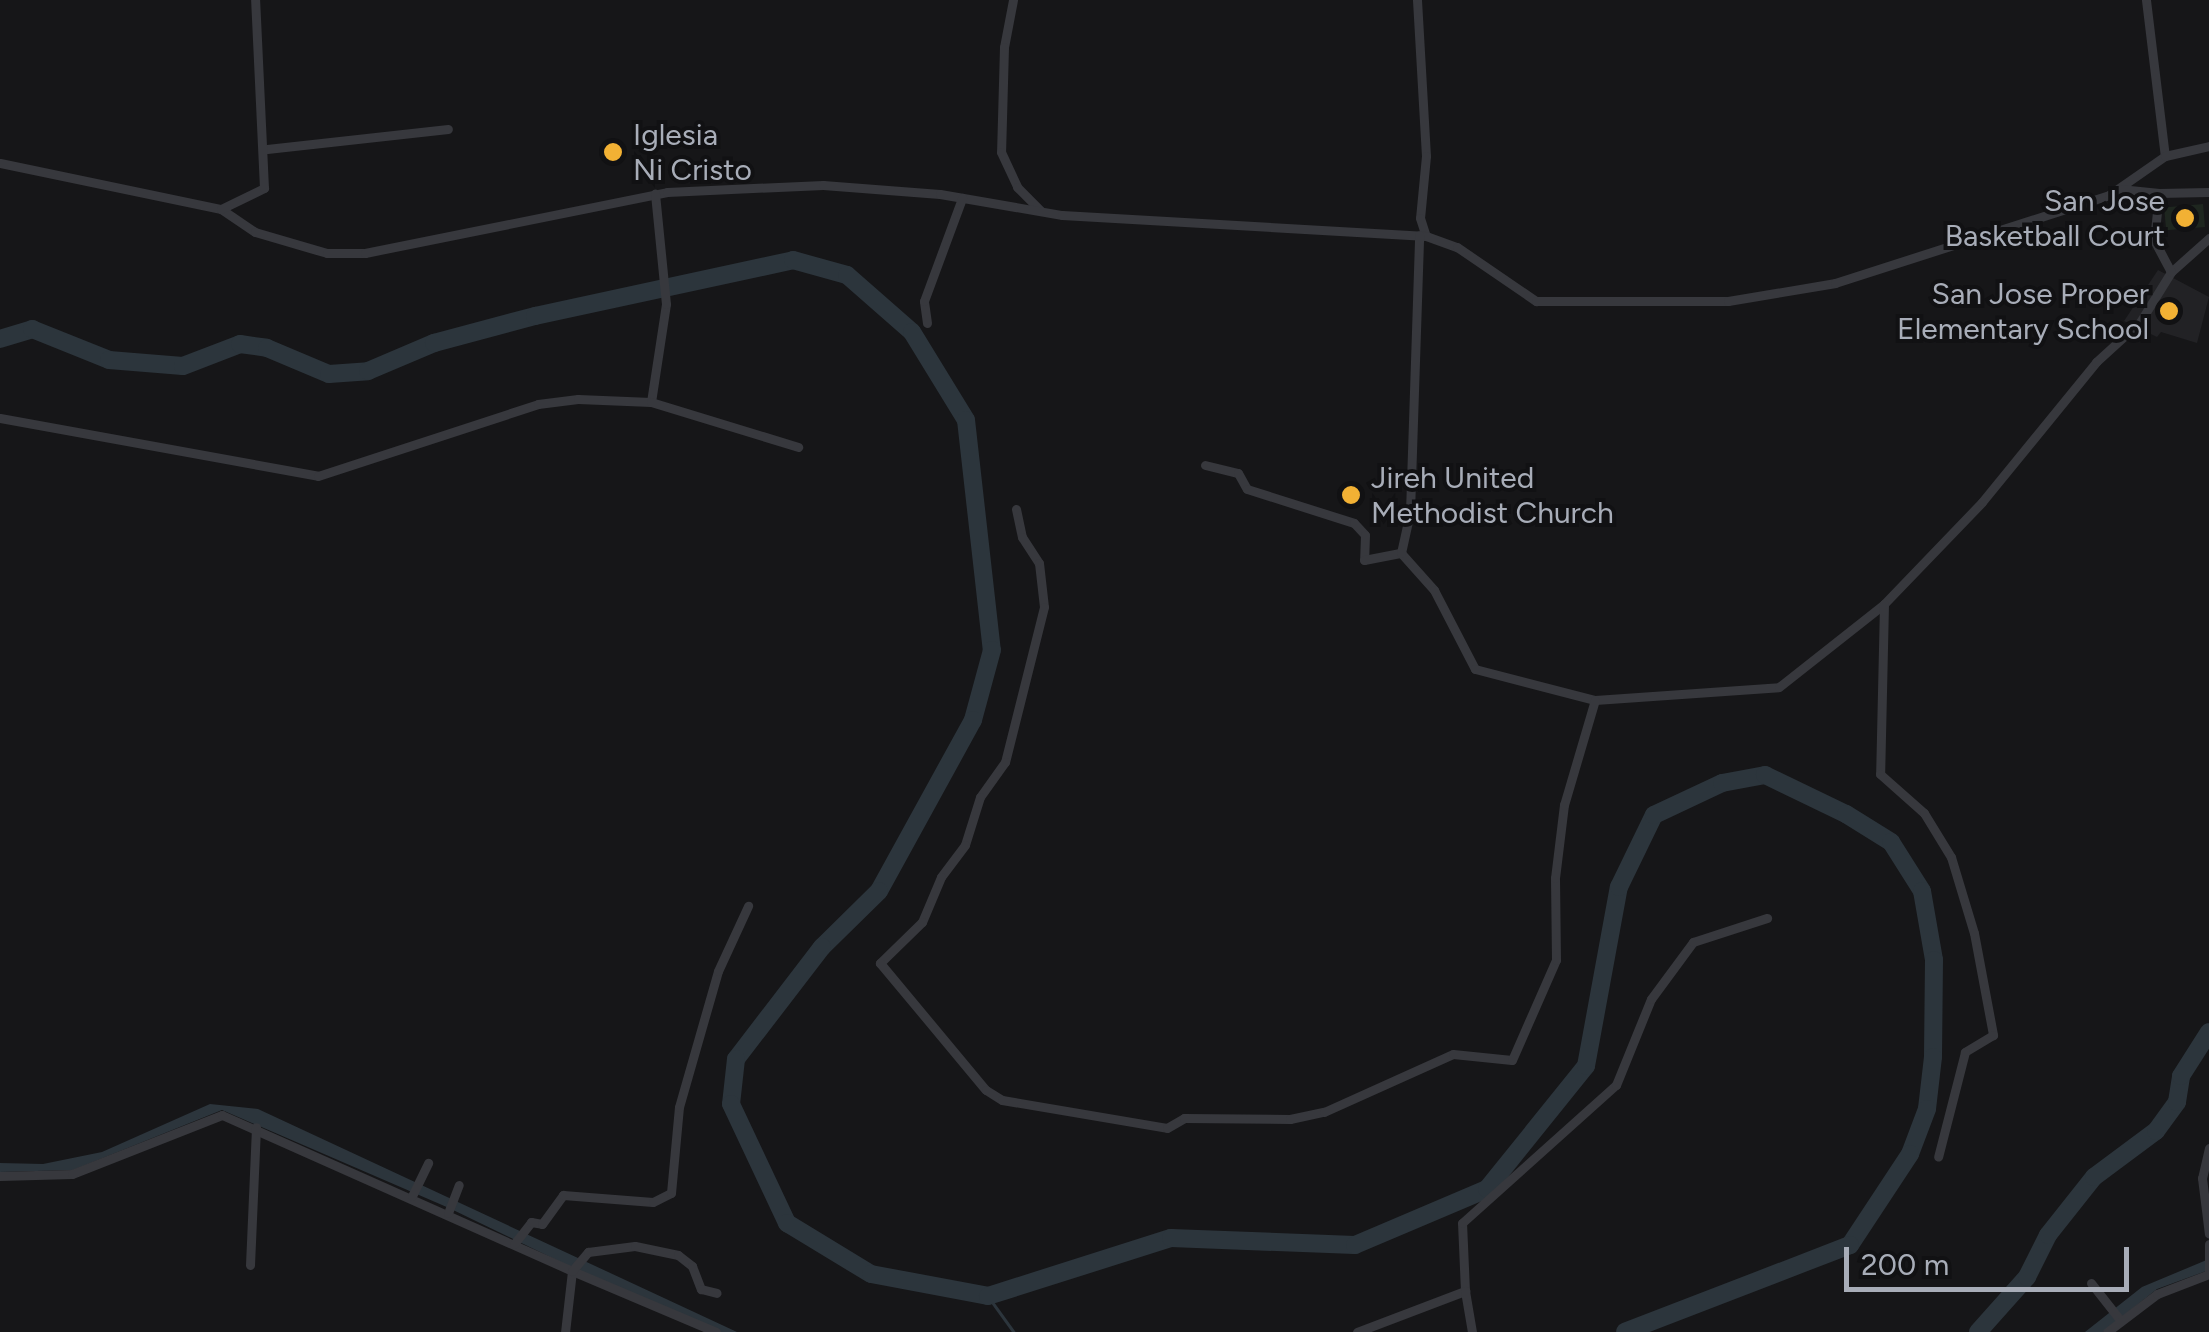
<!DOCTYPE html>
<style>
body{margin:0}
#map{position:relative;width:2209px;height:1332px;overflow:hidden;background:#161618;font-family:Figtree,sans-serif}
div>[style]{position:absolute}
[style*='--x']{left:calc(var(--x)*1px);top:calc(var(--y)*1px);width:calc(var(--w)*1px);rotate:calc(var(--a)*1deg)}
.built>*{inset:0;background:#222225}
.green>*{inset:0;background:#1e261f;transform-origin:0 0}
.water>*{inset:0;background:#2c353c}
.stream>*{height:2.5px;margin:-1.25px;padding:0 1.25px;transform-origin:1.25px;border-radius:1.25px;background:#2c353c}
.river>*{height:18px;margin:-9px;padding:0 9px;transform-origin:9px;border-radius:9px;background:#2c353c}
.minor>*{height:9px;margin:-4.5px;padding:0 4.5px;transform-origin:4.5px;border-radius:4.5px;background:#37383d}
.dots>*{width:28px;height:28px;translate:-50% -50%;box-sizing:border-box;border:5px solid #111113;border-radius:50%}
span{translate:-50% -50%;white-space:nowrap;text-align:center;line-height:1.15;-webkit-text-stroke:8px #111113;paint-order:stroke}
.poi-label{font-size:30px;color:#a8adb8}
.left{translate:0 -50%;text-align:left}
.right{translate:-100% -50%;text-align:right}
.scale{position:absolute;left:1844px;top:1247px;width:285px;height:45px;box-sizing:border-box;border:5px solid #a8adb8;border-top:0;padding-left:12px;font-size:30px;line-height:35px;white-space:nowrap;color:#a8adb8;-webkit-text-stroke:8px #111113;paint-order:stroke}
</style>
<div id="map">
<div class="built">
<div style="clip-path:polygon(2158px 270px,2209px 297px,2197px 343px,2161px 332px,2157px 337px,2124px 321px)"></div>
</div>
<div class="green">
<div style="left:2203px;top:204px;width:23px;height:39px;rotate:85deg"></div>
</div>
<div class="water">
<div style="clip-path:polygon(210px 1104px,258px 1109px,737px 1332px,705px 1332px,449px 1208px,222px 1110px,73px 1170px,0 1172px,0 1163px,43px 1164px,102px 1152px)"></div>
<div style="clip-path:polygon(2209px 1259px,2209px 1270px,2157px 1289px,2103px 1332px,2085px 1332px,2142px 1287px)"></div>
</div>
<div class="stream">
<div style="--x:988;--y:1296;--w:44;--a:54.2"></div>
</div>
<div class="river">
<div style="--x:0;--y:339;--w:34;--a:-17"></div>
<div style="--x:32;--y:329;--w:83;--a:21.9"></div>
<div style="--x:109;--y:360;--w:74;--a:4.6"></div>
<div style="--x:183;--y:366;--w:61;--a:-21.1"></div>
<div style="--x:240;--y:344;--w:27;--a:8"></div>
<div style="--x:267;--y:348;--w:67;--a:22.8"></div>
<div style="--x:329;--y:374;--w:39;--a:-4"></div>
<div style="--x:368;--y:371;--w:72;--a:-23"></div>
<div style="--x:434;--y:343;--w:105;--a:-15"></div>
<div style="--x:535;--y:316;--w:264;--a:-12.2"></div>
<div style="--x:793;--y:260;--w:56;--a:15.5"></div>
<div style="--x:847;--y:275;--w:86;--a:41.2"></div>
<div style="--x:912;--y:332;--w:103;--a:58.5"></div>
<div style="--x:966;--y:420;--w:231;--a:83.6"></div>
<div style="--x:992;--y:650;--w:73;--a:105.2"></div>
<div style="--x:973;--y:720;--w:195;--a:118.8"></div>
<div style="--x:879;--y:891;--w:80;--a:135.5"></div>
<div style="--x:822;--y:947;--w:141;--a:127.5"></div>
<div style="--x:736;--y:1059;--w:45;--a:96.3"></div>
<div style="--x:731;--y:1104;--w:132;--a:64.8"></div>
<div style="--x:787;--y:1223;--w:98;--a:31.3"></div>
<div style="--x:871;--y:1274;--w:119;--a:10.6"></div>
<div style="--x:988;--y:1296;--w:192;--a:-17.6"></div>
<div style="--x:1171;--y:1238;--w:184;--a:2.2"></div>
<div style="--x:1355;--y:1245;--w:143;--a:-23"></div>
<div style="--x:1487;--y:1189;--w:158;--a:-51.2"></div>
<div style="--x:1586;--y:1066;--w:182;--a:-79.6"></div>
<div style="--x:1619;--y:887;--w:80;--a:-64.1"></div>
<div style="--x:1654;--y:815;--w:75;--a:-25.2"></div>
<div style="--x:1722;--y:783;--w:44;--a:-10.5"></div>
<div style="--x:1765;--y:775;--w:90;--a:25.7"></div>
<div style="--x:1846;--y:814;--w:53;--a:31.9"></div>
<div style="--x:1891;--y:842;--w:58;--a:57.7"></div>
<div style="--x:1922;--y:891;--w:70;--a:80.1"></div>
<div style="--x:1934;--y:960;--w:97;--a:90.6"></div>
<div style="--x:1933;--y:1057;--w:52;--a:96.6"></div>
<div style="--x:1927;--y:1109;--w:48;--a:110.7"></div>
<div style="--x:1910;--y:1154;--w:109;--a:123.4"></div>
<div style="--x:1850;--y:1245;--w:241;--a:158.9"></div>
<div style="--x:1978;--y:1332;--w:74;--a:-48.3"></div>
<div style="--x:2027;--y:1277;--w:47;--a:-63.4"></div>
<div style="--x:2048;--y:1235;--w:74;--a:-51.6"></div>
<div style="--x:2094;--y:1177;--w:77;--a:-36.6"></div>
<div style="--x:2156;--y:1131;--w:36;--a:-54"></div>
<div style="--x:2177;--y:1102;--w:26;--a:-81"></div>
<div style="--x:2181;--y:1076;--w:52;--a:-57.5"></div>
</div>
<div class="minor">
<div style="--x:1013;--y:0;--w:48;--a:100.8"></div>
<div style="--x:1004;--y:47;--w:105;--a:91.6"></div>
<div style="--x:1001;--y:152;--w:38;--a:65"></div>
<div style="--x:1017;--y:187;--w:33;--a:45"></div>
<div style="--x:1417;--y:0;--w:156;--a:86.7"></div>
<div style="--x:1426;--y:156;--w:62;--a:95.5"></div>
<div style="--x:1420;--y:218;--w:19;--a:72"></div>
<div style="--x:2146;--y:0;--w:157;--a:83.1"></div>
<div style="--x:267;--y:149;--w:182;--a:-6.3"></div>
<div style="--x:0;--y:163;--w:226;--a:11.8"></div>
<div style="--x:221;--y:209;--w:41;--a:34.1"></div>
<div style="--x:255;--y:232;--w:75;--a:16.3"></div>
<div style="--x:327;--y:253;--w:38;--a:0"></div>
<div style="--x:365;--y:253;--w:308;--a:-11.4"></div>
<div style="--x:667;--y:192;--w:156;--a:-2.6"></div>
<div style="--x:823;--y:185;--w:117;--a:4.4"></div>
<div style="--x:940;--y:194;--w:124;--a:9.8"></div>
<div style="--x:1062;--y:215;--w:365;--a:3.3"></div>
<div style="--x:1426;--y:236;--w:33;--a:20"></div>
<div style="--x:1457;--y:247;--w:96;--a:34.4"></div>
<div style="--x:1536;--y:301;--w:192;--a:0"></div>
<div style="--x:1728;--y:301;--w:109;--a:-9.5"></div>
<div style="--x:1835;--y:283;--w:288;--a:-17.8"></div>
<div style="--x:2109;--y:195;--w:68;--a:-34.9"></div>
<div style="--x:2165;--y:156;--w:45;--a:-12.8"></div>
<div style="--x:2159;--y:193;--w:50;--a:-1.1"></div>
<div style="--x:221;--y:209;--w:48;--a:-26"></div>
<div style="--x:264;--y:188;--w:188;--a:-92.7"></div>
<div style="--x:2171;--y:272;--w:51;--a:-41.8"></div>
<div style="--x:927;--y:323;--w:22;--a:-98"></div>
<div style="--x:924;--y:301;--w:110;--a:-69.7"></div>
<div style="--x:651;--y:402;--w:99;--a:-81.3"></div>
<div style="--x:666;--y:304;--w:111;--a:-95.7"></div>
<div style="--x:0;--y:418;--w:323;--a:10.3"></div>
<div style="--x:318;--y:476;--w:231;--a:-18.1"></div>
<div style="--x:538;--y:404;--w:40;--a:-7.1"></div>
<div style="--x:578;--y:399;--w:73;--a:2.4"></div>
<div style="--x:651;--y:402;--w:154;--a:17"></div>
<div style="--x:1205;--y:465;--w:34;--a:14"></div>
<div style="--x:1238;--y:473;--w:18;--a:61"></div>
<div style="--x:1247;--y:489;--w:112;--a:17.6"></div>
<div style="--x:1354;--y:523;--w:16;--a:47"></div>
<div style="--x:1365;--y:535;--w:25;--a:92"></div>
<div style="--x:1364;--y:560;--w:38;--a:-11"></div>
<div style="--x:1401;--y:553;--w:50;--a:48.3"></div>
<div style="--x:1434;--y:590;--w:89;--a:62.6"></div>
<div style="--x:1475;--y:669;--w:124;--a:14.5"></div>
<div style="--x:1595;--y:700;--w:184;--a:-4"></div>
<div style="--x:1779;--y:687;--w:134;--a:-38.3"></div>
<div style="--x:1884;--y:604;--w:141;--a:-46.1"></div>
<div style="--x:1982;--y:502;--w:181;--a:-50.8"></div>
<div style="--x:2096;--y:362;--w:59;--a:-42.3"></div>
<div style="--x:2140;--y:322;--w:59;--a:-58.2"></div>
<div style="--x:2171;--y:272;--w:36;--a:-118"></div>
<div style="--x:2154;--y:240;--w:47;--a:-83.9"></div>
<div style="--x:2159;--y:193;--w:37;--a:-174"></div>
<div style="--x:1016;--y:509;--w:29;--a:78"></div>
<div style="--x:1022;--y:537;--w:31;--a:57"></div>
<div style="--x:1039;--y:563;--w:44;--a:83.5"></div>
<div style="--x:1044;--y:607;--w:160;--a:104.1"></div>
<div style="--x:1005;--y:762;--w:43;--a:125.5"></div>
<div style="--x:980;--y:797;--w:50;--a:107.4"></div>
<div style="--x:965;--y:845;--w:40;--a:127"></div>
<div style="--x:941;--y:877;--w:49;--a:112.9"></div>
<div style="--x:922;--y:922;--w:59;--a:135.7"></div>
<div style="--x:880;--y:963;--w:165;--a:50.2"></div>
<div style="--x:986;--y:1090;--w:19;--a:32"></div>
<div style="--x:1002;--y:1100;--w:167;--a:9.6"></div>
<div style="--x:1167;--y:1128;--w:20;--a:-30"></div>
<div style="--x:1184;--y:1118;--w:106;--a:0.5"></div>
<div style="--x:1290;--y:1119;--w:35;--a:-12"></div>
<div style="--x:1324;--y:1112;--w:141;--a:-24.2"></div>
<div style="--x:1453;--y:1054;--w:59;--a:5.8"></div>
<div style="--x:1512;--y:1060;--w:109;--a:-66.3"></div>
<div style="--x:1556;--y:960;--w:82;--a:-90.7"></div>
<div style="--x:1555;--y:878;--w:74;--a:-83"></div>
<div style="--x:1564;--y:805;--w:109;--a:-73.6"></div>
<div style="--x:1401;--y:553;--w:42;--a:-77.6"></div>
<div style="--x:1410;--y:512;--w:277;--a:-88.1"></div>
<div style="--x:1884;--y:604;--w:170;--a:91.3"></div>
<div style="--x:1880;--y:774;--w:59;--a:41.6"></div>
<div style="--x:1924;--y:813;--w:52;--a:58.5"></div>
<div style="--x:1951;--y:857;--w:79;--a:73.2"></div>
<div style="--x:1974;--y:933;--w:104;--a:79.4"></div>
<div style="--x:1993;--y:1035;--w:33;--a:149"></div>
<div style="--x:1965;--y:1052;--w:108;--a:104.4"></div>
<div style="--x:2209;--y:1148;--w:31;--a:103"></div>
<div style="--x:2202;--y:1178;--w:56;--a:82.9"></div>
<div style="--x:0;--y:1176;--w:72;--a:-1.6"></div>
<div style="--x:72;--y:1174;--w:161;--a:-21.5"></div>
<div style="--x:222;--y:1115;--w:383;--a:24"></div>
<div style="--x:572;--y:1271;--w:61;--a:96.5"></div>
<div style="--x:412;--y:1196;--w:37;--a:-64"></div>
<div style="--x:448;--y:1213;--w:30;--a:-69"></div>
<div style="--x:514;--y:1244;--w:28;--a:-52"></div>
<div style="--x:531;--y:1222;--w:11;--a:10"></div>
<div style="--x:542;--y:1224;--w:36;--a:-54"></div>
<div style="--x:563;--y:1195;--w:90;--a:4.4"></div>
<div style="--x:653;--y:1202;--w:20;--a:-27"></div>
<div style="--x:671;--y:1193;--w:86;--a:-84.7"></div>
<div style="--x:679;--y:1107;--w:141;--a:-74"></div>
<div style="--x:718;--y:971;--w:72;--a:-65.2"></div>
<div style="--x:2209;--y:1244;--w:28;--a:90"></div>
<div style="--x:250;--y:1265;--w:138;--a:-87.5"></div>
<div style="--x:2091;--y:1283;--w:48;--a:51.7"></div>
<div style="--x:1465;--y:1291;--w:68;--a:-92.5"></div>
<div style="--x:1462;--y:1223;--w:207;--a:-41.9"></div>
<div style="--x:1616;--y:1085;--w:93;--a:-67.9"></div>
<div style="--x:1651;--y:999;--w:71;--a:-53.6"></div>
<div style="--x:1693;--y:942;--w:78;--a:-18"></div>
<div style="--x:716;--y:1332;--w:156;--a:-157"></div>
<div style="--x:572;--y:1271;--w:25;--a:-50"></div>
<div style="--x:588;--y:1252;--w:47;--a:-7.3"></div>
<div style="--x:635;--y:1246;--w:44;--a:11.8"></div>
<div style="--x:678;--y:1255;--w:18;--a:38"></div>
<div style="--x:692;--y:1266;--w:25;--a:69"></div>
<div style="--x:701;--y:1289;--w:16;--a:14"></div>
<div style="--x:1357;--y:1332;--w:116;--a:-20.8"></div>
<div style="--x:1465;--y:1291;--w:42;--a:80.3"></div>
<div style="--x:2107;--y:1332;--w:63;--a:-37.2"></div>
<div style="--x:2157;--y:1294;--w:56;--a:-21"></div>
</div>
<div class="dots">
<div style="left:613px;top:152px;background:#f2b134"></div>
<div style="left:2185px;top:218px;background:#f2b134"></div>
<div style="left:2169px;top:311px;background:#f2b134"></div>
<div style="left:1351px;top:495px;background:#f2b134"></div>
</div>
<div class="poi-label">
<span class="left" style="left:633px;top:152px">Iglesia<br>Ni Cristo</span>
<span class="right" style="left:2165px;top:218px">San Jose<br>Basketball Court</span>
<span class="right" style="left:2149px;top:311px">San Jose Proper<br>Elementary School</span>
<span class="left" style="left:1371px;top:495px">Jireh United<br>Methodist Church</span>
</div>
<div class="scale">200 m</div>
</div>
